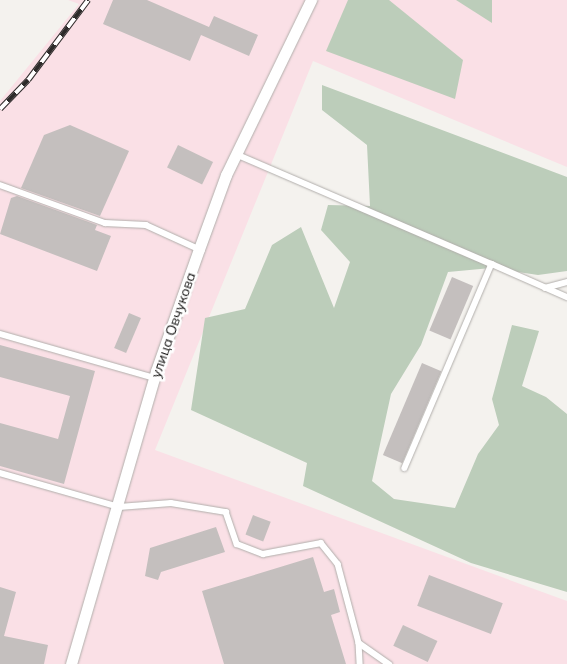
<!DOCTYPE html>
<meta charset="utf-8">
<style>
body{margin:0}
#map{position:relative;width:567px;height:664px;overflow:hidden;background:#f4f2ee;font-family:Mulish,sans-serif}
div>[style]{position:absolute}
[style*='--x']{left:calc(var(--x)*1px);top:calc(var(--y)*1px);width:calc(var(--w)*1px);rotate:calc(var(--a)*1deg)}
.industrial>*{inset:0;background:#fae0e6}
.green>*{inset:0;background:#bccdba}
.building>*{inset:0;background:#c4bfbe;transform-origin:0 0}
.roads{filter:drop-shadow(0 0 1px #b1aeab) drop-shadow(0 0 1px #b1aeab)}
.lane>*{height:5.5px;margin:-2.75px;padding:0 2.75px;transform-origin:2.75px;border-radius:2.75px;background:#fff}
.street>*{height:11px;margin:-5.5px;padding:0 5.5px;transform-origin:5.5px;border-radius:5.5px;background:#fff}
.rail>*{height:5.5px;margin-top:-2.75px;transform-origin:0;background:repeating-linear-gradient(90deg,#fff 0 11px,#2d2b2a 0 22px);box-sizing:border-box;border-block:1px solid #2d2b2a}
span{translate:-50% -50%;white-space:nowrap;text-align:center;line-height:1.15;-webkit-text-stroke:5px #fff;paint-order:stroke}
.street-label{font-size:14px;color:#151413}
</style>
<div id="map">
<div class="industrial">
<div style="clip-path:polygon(68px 0,567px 0,567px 167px,313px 61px,155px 450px,567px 601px,567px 664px,0 664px,0 101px,79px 4px)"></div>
</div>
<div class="green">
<div style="clip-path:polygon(348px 0,389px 0,463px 60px,455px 99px,326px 51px)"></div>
<div style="clip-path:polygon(456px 0,492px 0,492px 23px)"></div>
<div style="clip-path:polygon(322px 85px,567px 177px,567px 271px,538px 275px,491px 268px,448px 272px,421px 345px,391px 394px,372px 481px,394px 499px,455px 508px,478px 454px,499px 425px,492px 399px,512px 325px,539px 331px,522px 386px,546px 397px,567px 414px,567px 592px,471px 563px,303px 486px,307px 463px,191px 410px,205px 318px,245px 309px,272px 245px,301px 227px,334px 308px,350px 262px,321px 230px,328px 205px,370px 206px,367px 145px,322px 110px)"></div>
</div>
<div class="building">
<div style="clip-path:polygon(113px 0,147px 0,209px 27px,214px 16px,258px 35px,249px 56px,201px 35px,190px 61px,103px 24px)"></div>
<div style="clip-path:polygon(70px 125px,129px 151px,100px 216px,21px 188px,44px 135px)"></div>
<div style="left:178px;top:145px;width:39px;height:25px;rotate:26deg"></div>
<div style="clip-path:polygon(17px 196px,97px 225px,95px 230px,111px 236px,97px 271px,0 234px,11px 198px)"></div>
<div style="left:452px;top:277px;width:23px;height:58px;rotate:23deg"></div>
<div style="left:129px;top:313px;width:13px;height:38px;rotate:23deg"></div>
<div style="clip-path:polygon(0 345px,95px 371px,64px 484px,0 466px,0 423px,58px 439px,70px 396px,0 377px)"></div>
<div style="left:422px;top:363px;width:21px;height:100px;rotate:23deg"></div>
<div style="left:253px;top:515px;width:19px;height:21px;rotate:21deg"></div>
<div style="clip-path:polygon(216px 527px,225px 552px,161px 572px,158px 580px,145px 576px,150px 548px)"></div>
<div style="clip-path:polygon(313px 557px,324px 592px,334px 589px,340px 612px,331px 615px,346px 664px,224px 664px,202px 591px)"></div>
<div style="left:429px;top:575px;width:79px;height:33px;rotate:21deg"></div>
<div style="clip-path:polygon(0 587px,16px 592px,4px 636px,48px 645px,44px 664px,0 664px)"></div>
<div style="left:403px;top:625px;width:38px;height:23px;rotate:25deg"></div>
</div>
<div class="roads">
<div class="lane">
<div style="--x:236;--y:154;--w:279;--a:23.3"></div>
<div style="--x:492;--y:264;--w:222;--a:113.1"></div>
<div style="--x:0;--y:185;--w:112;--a:19.9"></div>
<div style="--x:105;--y:223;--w:41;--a:2.8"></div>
<div style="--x:146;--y:225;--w:58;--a:24.4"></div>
<div style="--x:492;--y:264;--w:82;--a:23.7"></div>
<div style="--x:545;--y:288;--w:23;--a:-15"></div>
<div style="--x:0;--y:334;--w:160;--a:15.9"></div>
<div style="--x:0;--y:473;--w:124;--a:15.9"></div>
<div style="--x:119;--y:507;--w:52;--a:-4.4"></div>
<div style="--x:171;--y:503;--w:56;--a:9.3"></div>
<div style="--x:226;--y:512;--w:34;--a:71"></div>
<div style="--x:237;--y:544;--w:28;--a:21"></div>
<div style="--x:263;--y:554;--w:59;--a:-10.7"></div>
<div style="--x:321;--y:543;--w:27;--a:51"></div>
<div style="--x:338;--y:564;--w:82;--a:75.1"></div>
<div style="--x:359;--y:643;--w:37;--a:35"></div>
<div style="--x:359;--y:643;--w:21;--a:87"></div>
</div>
<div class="street">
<div style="--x:71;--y:664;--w:305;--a:-73.8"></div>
<div style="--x:156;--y:371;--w:129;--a:-70.6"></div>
<div style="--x:199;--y:249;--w:79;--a:-70"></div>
<div style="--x:226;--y:175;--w:195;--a:-64.1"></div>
</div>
</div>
<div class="rail">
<div style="--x:0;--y:109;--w:40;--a:-46"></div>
<div style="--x:28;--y:80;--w:100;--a:-53.1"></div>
</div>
<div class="street-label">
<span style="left:173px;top:325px;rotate:-71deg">улица Овчукова</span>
</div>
</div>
